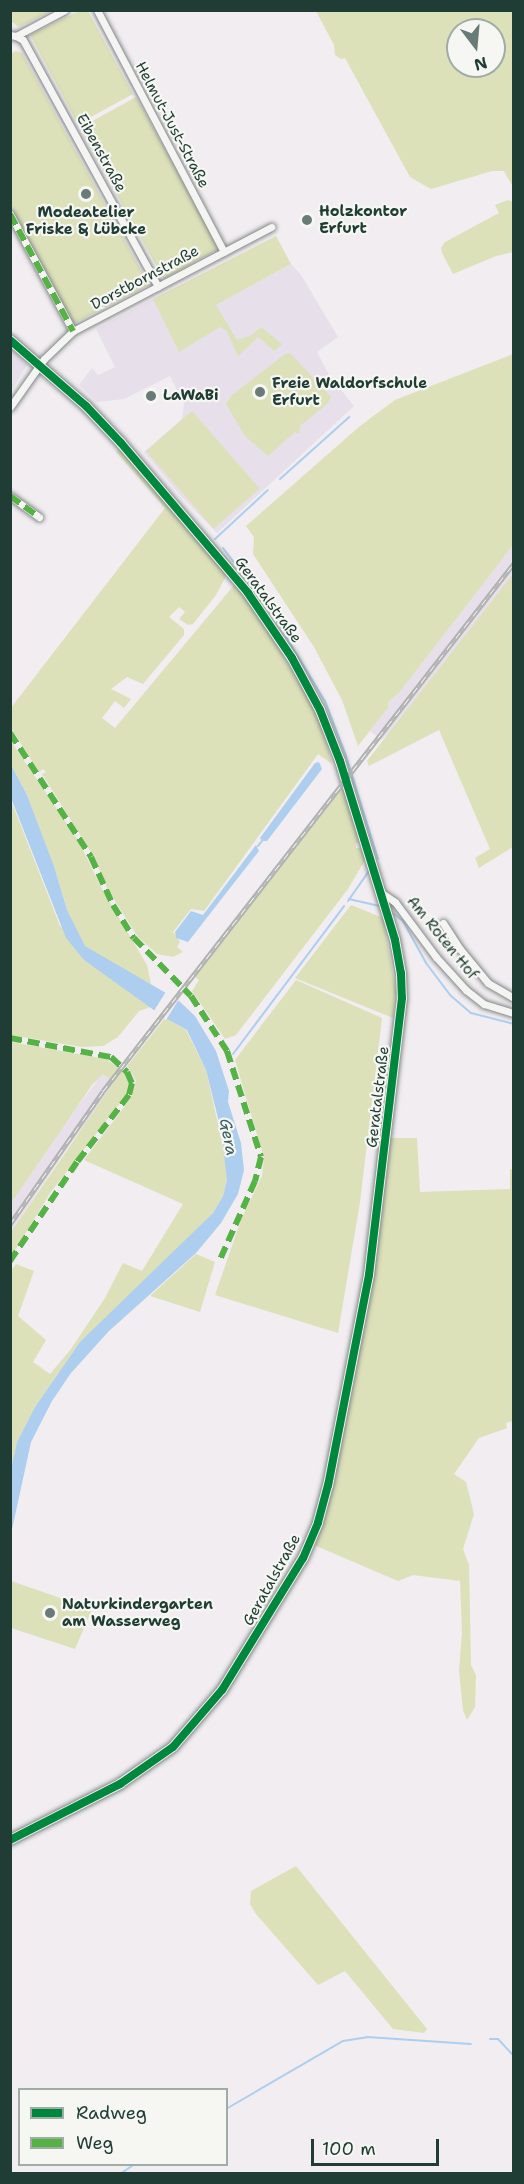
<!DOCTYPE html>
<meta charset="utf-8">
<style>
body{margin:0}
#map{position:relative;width:524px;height:2184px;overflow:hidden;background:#f1edf1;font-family:"Shantell Sans",sans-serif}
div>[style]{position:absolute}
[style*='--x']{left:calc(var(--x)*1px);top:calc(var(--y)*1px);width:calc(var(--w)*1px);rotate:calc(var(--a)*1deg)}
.built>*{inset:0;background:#e7dfea}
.green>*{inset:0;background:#dce1b9;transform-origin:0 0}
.water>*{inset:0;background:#adceee}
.pier>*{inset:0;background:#f1edf1;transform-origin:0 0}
.stream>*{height:2px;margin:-1px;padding:0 1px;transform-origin:1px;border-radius:1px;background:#adceee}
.roads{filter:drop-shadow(0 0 2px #838787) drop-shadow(0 0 2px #838787)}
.street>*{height:7px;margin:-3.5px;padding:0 3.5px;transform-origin:3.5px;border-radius:3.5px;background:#f4f4f3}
.secondary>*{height:10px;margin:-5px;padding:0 5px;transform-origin:5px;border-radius:5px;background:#f4f4f3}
.rail>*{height:4.5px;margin-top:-2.25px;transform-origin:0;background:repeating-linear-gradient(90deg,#f6f6f2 0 7px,#b0b2b1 0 14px);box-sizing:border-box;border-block:2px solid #b0b2b1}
.quiet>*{height:6px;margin-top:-3px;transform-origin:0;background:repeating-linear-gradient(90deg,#55b346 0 12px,transparent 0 18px)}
.cycleway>*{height:8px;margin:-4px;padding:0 4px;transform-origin:4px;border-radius:4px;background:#00873e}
.dots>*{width:16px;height:16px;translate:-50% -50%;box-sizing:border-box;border:3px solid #f6f6f2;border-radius:50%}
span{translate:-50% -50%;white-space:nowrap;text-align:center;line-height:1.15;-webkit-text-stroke:4.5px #f6f6f2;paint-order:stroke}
.street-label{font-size:15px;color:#1f3d34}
.poi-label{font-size:15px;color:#1f3d34;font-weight:700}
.left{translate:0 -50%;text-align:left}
.water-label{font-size:16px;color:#3b5e62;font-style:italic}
.frame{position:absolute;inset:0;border:12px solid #1f3d34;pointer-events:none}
.legend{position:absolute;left:18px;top:2088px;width:210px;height:78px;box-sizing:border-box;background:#f6f6f2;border:2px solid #a0aca6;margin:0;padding:8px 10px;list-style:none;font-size:18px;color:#1f3d34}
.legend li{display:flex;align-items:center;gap:12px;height:30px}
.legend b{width:30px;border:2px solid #a0aca6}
.north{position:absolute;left:446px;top:18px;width:60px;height:60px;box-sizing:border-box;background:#f6f6f2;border:2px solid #a0aca6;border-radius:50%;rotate:164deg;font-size:16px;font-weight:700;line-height:24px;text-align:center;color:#1f3d34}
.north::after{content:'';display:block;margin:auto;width:21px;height:27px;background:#687b76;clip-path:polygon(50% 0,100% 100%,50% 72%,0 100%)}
.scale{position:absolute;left:311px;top:2139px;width:128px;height:27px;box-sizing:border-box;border:3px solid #1f3d34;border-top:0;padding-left:8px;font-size:18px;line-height:21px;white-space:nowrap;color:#1f3d34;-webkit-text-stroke:4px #f6f6f2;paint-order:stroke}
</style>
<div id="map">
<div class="built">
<div style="clip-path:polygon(291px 264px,301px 275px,338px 337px,317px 352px,329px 375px,354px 406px,217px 533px,180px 495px,144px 452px,182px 419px,184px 404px,170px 376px,124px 399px,97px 402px,79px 385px,92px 368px,98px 375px,115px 367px,96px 329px,153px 299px,176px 343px,216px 305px)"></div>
<div style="clip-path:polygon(11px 348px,27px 365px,11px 391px,10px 348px)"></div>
<div style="clip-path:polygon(513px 545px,513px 574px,390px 733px,381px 740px,370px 731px,388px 708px,389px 701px,399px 693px)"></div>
<div style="clip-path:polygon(103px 1073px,114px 1082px,106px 1096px,66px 1150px,11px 1232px,11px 1203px,45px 1150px)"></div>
</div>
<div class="green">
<div style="clip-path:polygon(12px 11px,12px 10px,51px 11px,19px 27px,12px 22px)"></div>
<div style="clip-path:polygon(79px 11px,88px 11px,133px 94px,78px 124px,30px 35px)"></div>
<div style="clip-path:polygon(evenodd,316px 11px,513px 11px,513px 187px,504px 171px,492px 171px,431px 189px,410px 177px,345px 58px,341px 59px,335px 55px,334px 45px,316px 11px,458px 30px,494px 30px,494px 66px,458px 66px,458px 30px)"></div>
<div style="clip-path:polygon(16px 51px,22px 53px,149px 285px,71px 325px,11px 211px,10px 54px)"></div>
<div style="left:136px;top:97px;width:173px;height:64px;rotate:61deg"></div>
<div style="clip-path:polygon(508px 200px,513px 202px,513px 252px,496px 256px,453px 274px,442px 253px,441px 248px,445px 242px,499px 213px,495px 205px)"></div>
<div style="clip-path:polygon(276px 236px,291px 264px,216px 305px,237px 340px,252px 335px,261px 327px,282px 344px,274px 351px,258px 337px,238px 356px,226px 330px,220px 327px,179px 352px,153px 299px)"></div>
<div style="clip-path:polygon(290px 353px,331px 397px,327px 404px,300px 426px,299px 434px,295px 432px,268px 456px,245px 436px,226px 404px,232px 395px,284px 355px)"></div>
<div style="clip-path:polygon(513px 354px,513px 545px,399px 693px,389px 701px,388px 708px,358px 746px,342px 700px,314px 647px,253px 554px,254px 537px,246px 526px,360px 426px,395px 400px)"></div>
<div style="left:192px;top:411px;width:103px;height:61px;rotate:49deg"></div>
<div style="clip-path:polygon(119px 449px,227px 574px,216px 595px,193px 624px,188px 625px,179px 619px,185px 612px,179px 607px,169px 617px,184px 629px,184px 635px,143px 684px,127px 677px,111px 689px,131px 699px,124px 708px,115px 701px,102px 718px,115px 728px,235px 584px,249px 600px,306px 694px,321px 725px,332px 764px,318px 754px,204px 911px,191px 909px,173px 932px,180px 942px,177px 947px,183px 952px,173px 957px,157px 954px,138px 937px,108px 890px,94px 857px,42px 774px,46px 772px,43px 769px,39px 772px,11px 728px,10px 709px,165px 508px,116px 452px)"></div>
<div style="clip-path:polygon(513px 574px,513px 847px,479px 868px,475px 858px,490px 849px,439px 730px,369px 766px,367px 761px)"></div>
<div style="clip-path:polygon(10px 740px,78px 840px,103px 891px,147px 965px,151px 984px,96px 955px,85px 946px,79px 936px,67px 910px,54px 866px,27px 795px,11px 765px)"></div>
<div style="clip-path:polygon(342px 786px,360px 841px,356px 844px,356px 848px,362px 848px,365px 860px,348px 889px,236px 1035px,225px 1039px,192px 991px,199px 980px,194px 976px)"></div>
<div style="clip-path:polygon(10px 798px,60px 926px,151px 1007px,139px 1011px,118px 1037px,103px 1046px,82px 1047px,11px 1035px)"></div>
<div style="clip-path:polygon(351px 905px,383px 918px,396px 991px,393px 1018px,295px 978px)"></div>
<div style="clip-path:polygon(296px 980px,382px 1018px,360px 1202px,338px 1333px,215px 1295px,241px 1220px,262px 1176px,264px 1158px,235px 1060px)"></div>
<div style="clip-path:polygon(165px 1018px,186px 1030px,206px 1070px,227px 1165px,227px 1180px,223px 1196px,213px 1213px,186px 1242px,80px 1342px,35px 1407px,17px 1442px,11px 1469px,11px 1271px,16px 1264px,34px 1271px,18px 1316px,46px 1340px,33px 1362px,50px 1374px,71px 1349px,105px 1298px,123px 1263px,142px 1271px,183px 1204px,84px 1160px,131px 1098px,136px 1081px,127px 1066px)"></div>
<div style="clip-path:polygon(11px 1042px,106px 1059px,124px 1072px,129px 1082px,127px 1094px,50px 1193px,11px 1257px,11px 1232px,114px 1082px,103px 1074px,92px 1085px,11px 1203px)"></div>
<div style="clip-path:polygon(389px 1138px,417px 1138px,420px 1192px,510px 1189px,510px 1169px,513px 1170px,513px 1421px,506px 1423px,507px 1428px,479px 1438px,454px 1474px,466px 1482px,474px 1514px,463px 1549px,469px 1565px,471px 1665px,476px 1675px,475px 1707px,467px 1720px,463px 1710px,459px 1671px,462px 1633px,460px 1581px,413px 1575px,398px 1581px,314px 1545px)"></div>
<div style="clip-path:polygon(196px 1254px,215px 1262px,200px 1312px,150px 1296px)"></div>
<div style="clip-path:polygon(11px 1581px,92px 1609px,75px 1649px,11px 1628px)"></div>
<div style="clip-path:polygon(296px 1866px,423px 2024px,427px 2029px,424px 2033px,393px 2029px,345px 1971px,318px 1985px,256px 1914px,250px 1904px,251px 1891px)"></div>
</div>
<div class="water">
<div style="clip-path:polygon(319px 762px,322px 769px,267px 841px,262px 841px,260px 838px,315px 763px)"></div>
<div style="clip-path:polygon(11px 765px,27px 795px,54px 866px,67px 910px,85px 946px,178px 1000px,195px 1016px,216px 1051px,229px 1091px,228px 1102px,241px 1143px,244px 1170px,238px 1194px,221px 1223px,196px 1253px,109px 1331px,71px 1373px,52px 1401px,31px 1442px,11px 1534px,11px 1469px,17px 1442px,35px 1407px,80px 1342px,213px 1213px,223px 1196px,227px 1180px,221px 1130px,206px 1070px,187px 1030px,165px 1018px,84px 960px,66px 938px,11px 798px)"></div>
<div style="clip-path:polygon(256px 845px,259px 851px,188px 942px,176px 938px,175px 932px,191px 911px,203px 915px)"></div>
</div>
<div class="pier">
<div style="left:167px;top:990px;width:15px;height:26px;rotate:32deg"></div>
</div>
<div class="stream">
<div style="--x:280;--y:479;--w:93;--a:-41.9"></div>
<div style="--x:215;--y:539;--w:72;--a:-42.8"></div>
<div style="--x:223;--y:548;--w:72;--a:52.3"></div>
<div style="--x:267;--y:605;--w:112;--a:58.9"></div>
<div style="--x:325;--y:701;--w:56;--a:69"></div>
<div style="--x:345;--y:753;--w:111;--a:72.7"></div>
<div style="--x:258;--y:846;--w:6;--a:-51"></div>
<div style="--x:349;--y:899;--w:32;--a:13"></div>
<div style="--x:348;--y:901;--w:37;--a:-55"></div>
<div style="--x:394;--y:914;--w:11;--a:38"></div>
<div style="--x:403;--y:921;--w:48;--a:61.3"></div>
<div style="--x:426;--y:963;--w:40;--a:53"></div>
<div style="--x:450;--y:995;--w:28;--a:41"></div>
<div style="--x:471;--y:1013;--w:44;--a:14.3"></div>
<div style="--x:233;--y:1054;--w:185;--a:-53.1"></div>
<div style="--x:490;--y:2039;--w:8;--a:0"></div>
<div style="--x:498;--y:2039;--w:23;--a:47"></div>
<div style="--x:226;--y:2109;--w:135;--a:-30.2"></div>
<div style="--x:343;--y:2041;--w:24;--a:-9"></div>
<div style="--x:367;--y:2037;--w:104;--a:3.9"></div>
<div style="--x:120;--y:2174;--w:18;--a:-34"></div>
</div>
<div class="roads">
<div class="street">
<div style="--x:97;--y:10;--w:273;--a:62.3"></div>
<div style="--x:10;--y:35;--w:6;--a:9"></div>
<div style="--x:16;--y:36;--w:55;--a:-28"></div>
<div style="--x:16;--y:36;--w:8;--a:30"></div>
<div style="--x:23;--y:40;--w:281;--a:61.3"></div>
<div style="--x:10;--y:214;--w:133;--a:61.7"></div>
<div style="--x:10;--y:407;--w:59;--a:-54.7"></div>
<div style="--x:44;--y:359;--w:40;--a:-44"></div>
<div style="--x:73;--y:331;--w:224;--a:-27.7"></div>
<div style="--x:10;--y:496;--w:36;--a:36"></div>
<div style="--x:382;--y:893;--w:16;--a:35"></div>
<div style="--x:395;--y:902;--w:69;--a:53.3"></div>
<div style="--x:436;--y:957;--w:45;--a:47.7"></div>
<div style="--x:466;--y:990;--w:23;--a:38"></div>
<div style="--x:484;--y:1004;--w:31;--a:17"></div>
<div style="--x:443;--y:923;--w:31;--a:57"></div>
<div style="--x:460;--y:949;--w:44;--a:50.5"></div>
<div style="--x:488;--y:983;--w:30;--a:30"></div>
</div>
<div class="secondary">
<div style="--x:10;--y:340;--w:101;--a:41"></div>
<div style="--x:86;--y:406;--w:51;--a:46.6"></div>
<div style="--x:121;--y:443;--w:197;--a:49.7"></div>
<div style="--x:248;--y:593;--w:78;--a:55.9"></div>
<div style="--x:292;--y:658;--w:59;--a:61.7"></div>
<div style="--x:320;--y:710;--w:55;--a:68.6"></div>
<div style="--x:340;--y:761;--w:187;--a:72.9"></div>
<div style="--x:395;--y:940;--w:34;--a:80"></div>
<div style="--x:401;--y:973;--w:25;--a:88"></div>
<div style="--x:402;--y:998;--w:279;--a:96.8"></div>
<div style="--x:369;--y:1275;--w:214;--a:101"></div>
<div style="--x:328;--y:1485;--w:39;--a:105"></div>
<div style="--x:318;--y:1523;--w:38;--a:113"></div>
<div style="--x:303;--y:1558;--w:155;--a:121.5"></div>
<div style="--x:222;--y:1690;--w:75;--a:130.7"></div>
<div style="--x:173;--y:1747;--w:65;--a:145.1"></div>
<div style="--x:120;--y:1784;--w:123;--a:153"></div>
</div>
</div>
<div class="rail">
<div style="--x:10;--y:1224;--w:162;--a:-55"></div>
<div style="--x:103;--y:1091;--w:669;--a:-52.1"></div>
</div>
<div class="quiet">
<div style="--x:10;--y:214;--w:133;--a:61.7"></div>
<div style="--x:10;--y:496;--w:36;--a:36"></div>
<div style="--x:10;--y:733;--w:148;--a:56.8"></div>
<div style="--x:91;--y:857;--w:53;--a:65.4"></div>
<div style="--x:113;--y:905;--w:39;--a:58"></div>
<div style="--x:134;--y:938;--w:81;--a:45.5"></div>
<div style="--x:191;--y:996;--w:66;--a:56.8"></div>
<div style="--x:227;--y:1051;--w:111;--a:72.2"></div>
<div style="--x:261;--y:1157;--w:25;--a:104"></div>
<div style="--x:255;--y:1181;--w:89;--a:114"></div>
<div style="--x:10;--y:1038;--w:103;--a:10.7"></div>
<div style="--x:111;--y:1057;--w:22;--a:43"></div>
<div style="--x:127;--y:1072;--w:12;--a:66"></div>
<div style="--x:132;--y:1083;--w:12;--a:104"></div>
<div style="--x:129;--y:1095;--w:85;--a:127.8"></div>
<div style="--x:77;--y:1162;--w:120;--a:124.1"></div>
</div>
<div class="cycleway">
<div style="--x:10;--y:340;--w:101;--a:41"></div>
<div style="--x:86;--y:406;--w:51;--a:46.6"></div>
<div style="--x:121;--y:443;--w:197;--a:49.7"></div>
<div style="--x:248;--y:593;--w:78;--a:55.9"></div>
<div style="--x:292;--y:658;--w:59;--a:61.7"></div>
<div style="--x:320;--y:710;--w:55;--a:68.6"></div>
<div style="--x:340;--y:761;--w:187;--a:72.9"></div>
<div style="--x:395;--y:940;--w:34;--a:80"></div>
<div style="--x:401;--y:973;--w:25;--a:88"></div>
<div style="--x:402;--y:998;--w:279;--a:96.8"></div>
<div style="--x:369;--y:1275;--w:214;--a:101"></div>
<div style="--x:328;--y:1485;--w:39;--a:105"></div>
<div style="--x:318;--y:1523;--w:38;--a:113"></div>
<div style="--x:303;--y:1558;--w:155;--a:121.5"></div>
<div style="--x:222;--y:1690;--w:75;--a:130.7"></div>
<div style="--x:173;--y:1747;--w:65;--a:145.1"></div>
<div style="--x:120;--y:1784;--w:123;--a:153"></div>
</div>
<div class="dots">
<div style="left:86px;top:194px;background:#687b76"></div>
<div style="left:307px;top:220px;background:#687b76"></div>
<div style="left:260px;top:392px;background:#687b76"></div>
<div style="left:151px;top:396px;background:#687b76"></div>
<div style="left:50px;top:1613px;background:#687b76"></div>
</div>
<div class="street-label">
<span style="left:172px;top:125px;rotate:62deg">Helmut-Just-Straße</span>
<span style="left:101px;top:153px;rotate:61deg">Eibenstraße</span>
<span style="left:145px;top:278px;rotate:-28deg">Dorstbornstraße</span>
<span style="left:268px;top:600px;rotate:54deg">Geratalstraße</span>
<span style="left:442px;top:938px;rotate:51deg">Am Roten Hof</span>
<span style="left:378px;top:1097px;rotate:-83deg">Geratalstraße</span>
<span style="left:272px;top:1580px;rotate:-61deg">Geratalstraße</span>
</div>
<div class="poi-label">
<span class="left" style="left:319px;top:220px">Holzkontor<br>Erfurt</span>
<span style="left:86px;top:221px">Modeatelier<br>Friske &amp; Lübcke</span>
<span class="left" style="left:272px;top:392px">Freie Waldorfschule<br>Erfurt</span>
<span class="left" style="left:163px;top:396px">LaWaBi</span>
<span class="left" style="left:62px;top:1613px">Naturkindergarten<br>am Wasserweg</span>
</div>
<div class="water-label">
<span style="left:228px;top:1137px;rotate:79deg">Gera</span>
</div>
<div class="frame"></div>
<ul class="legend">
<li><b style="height:8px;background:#00873e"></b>Radweg</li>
<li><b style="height:8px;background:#55b346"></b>Weg</li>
</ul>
<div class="north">N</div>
<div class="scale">100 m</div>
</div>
